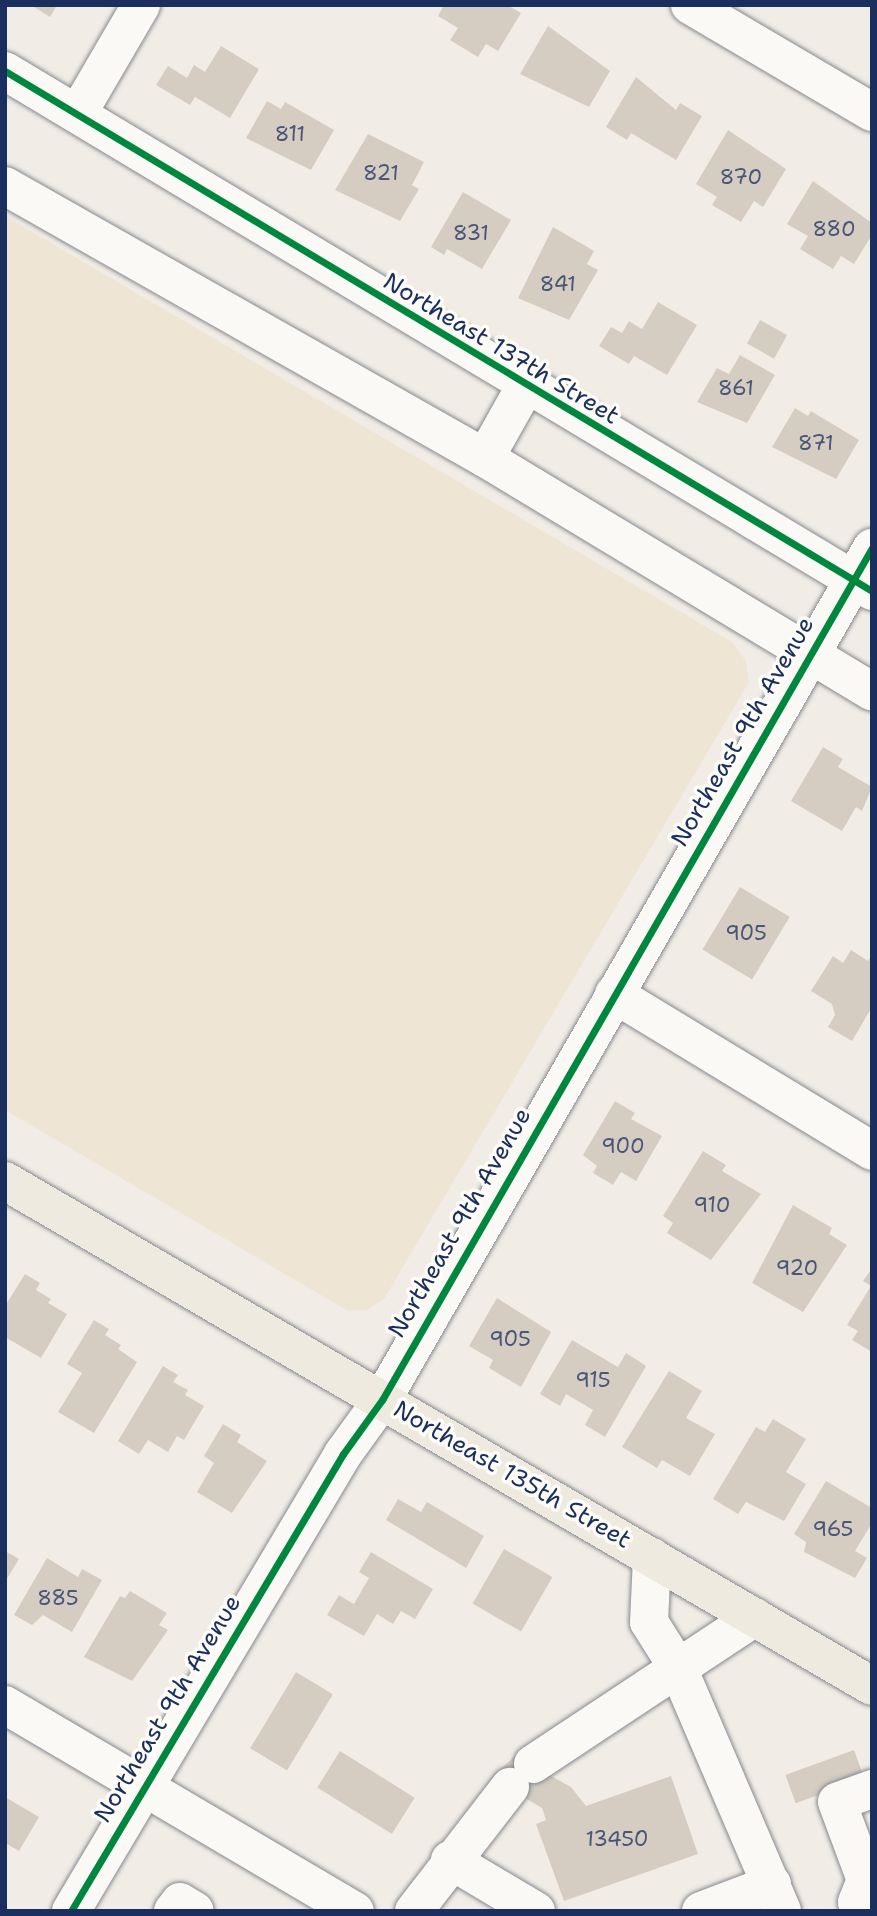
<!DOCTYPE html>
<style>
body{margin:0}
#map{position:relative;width:877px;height:1916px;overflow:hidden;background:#f1ede6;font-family:"Shantell Sans",sans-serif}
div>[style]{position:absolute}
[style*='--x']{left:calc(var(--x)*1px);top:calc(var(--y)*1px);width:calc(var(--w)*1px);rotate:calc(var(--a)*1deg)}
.built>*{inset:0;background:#eee5d5}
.building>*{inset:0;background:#d5cdc2;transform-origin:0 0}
.roads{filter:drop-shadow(0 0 2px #87898f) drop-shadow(0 0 2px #87898f)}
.minor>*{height:38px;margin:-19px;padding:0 19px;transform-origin:19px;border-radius:19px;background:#faf9f6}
.major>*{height:38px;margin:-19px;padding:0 19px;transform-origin:19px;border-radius:19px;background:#efeae0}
.cycleway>*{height:7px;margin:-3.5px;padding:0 3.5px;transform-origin:3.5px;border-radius:3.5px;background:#00873e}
span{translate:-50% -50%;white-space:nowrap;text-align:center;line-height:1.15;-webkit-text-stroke:7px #fdfcf7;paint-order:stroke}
.number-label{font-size:21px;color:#4a5677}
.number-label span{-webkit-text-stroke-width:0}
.street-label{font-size:24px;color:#1b2f5e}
.frame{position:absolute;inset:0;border:7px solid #1b2f5e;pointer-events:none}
</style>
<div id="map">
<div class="built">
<div style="clip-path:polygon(5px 216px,732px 642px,746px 661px,749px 682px,384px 1299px,367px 1310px,348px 1311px,5px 1110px)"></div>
</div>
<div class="building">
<div style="clip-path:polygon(31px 5px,57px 5px,50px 17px)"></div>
<div style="clip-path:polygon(444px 5px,507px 5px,521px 13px,498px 51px,486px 44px,478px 57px,450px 40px,458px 28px,438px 16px)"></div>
<div style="clip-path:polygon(548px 26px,610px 71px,589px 107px,520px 74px)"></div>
<div style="clip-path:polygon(221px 46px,259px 69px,230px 118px,195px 97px,190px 105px,156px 85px,168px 66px,187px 78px,194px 65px,205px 72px)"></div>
<div style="clip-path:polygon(636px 77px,676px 110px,680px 103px,702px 116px,676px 160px,631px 133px,627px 140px,606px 127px)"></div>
<div style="clip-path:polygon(267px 101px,281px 109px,285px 102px,334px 130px,311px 170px,246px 138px)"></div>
<div style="clip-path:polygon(728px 130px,786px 169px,763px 207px,754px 201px,741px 222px,712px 205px,717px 197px,696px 184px)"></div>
<div style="clip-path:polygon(368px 134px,424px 162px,412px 185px,419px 189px,400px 221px,335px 190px)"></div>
<div style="clip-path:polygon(813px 181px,872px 223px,872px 235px,854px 264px,841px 256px,833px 269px,800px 249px,808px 236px,787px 224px)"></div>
<div style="clip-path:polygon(463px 192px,511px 220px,482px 269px,447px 249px,444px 255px,431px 247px)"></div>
<div style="clip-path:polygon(553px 227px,594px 251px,587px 264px,598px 270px,569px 320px,518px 298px)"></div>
<div style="clip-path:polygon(658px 302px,697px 325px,667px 375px,634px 356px,629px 364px,599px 346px,611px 327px,622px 333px,629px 321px,642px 329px)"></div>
<div style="left:760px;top:320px;width:31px;height:27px;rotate:29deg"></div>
<div style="clip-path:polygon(740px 355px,775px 375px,747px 423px,697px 402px,717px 368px,729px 374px)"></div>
<div style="clip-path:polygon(795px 408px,808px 416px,811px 411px,859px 440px,836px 479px,772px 447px)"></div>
<div style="clip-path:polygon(823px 747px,843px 759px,838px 767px,872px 787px,862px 811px,856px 807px,842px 831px,791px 801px)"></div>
<div style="left:740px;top:887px;width:58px;height:73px;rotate:31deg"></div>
<div style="clip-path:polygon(851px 950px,868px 961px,872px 954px,872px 1007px,852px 1041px,828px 1027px,835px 1015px,832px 1004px,811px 991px,833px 956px,843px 963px)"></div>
<div style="clip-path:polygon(615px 1101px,635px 1113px,631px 1119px,662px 1136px,636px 1181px,621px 1172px,613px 1185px,593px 1173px,597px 1166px,583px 1155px)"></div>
<div style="clip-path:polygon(703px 1151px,726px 1165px,722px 1171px,761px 1194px,711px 1260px,667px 1233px,673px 1223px,663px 1216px)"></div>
<div style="clip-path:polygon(793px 1205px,832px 1228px,829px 1234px,847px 1245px,803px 1312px,752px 1283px)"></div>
<div style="clip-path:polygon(872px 1268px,872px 1352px,852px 1340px,858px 1331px,847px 1325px,871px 1286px,863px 1281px)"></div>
<div style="clip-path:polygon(25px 1274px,40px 1283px,36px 1290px,51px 1299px,48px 1303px,67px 1314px,41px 1358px,5px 1337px,5px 1306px)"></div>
<div style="clip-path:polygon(497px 1298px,551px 1332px,521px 1387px,489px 1368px,493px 1360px,469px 1346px)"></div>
<div style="clip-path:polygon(94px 1320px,109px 1329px,105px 1335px,121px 1345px,118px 1349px,137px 1362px,94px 1433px,58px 1412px,82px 1373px,67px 1364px)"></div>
<div style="clip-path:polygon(572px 1340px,618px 1367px,626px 1353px,646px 1366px,605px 1437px,585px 1425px,593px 1410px,566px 1394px,560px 1406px,540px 1394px)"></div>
<div style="clip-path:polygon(163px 1366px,178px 1375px,173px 1382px,188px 1390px,185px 1395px,204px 1406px,184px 1440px,177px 1436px,168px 1452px,148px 1440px,139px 1454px,118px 1441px)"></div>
<div style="clip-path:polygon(669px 1371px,702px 1391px,686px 1418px,715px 1434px,690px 1476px,662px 1460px,657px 1468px,622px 1447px)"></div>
<div style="clip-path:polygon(773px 1419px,806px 1439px,786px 1472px,806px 1484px,784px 1521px,746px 1502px,738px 1514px,713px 1499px,756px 1427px,765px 1432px)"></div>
<div style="clip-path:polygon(223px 1424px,241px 1435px,237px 1442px,267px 1461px,232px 1513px,197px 1492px,214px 1463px,204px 1456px)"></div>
<div style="clip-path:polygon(826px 1481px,872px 1508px,872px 1523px,855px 1551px,867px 1558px,855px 1578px,804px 1552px,806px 1542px,794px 1534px)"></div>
<div style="clip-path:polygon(398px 1499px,421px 1512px,427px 1502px,484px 1536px,466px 1568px,386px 1520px)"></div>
<div style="left:504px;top:1549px;width:56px;height:63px;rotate:30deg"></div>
<div style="clip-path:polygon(5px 1551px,19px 1559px,5px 1582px)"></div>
<div style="clip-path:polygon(371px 1552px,433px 1589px,415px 1619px,401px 1611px,393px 1624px,377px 1614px,364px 1636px,327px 1615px,339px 1595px,354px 1604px,369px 1578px,359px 1572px)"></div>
<div style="clip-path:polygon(47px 1558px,78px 1577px,82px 1569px,102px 1580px,72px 1632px,43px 1615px,32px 1625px,14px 1615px)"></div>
<div style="clip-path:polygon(130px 1591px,167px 1613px,159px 1625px,168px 1630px,132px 1681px,84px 1657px,120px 1596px,125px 1598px)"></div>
<div style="left:296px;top:1672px;width:43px;height:89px;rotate:31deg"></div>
<div style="left:854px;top:1750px;width:30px;height:73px;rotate:70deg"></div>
<div style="left:340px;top:1751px;width:88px;height:43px;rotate:32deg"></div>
<div style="clip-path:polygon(515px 1756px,571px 1787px,586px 1806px,671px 1776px,698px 1854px,564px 1901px,536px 1824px,546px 1820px,542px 1808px,491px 1778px)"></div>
<div style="clip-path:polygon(5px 1797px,39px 1817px,19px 1851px,5px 1843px)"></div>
</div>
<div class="roads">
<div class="minor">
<div style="--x:690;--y:5;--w:211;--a:30.5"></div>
<div style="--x:5;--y:71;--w:1011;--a:30.95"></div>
<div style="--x:78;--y:113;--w:125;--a:-59.7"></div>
<div style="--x:5;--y:186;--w:552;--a:29.54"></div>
<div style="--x:485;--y:458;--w:452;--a:31.1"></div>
<div style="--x:485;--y:458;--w:81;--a:-60.6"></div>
<div style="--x:614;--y:994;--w:302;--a:31.3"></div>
<div style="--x:652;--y:1557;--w:65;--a:92.6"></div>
<div style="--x:649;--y:1622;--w:54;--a:57.8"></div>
<div style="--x:678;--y:1668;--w:264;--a:66.8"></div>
<div style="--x:5;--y:1705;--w:406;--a:30.5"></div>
<div style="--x:533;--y:1764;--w:266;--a:-33.5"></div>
<div style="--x:872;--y:1789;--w:37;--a:160"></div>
<div style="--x:837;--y:1802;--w:83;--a:69.6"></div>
<div style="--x:866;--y:1880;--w:7;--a:-27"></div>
<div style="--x:450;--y:1860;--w:100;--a:30.7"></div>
<div style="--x:71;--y:1911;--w:532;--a:-59.24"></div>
<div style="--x:343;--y:1454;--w:67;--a:-54.2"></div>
<div style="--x:382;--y:1400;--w:983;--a:-60.1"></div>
<div style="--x:173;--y:1911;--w:11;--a:-52"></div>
<div style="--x:180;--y:1902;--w:17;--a:31"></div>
<div style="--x:414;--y:1911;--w:157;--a:-52.3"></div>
<div style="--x:701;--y:1911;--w:76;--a:-20.8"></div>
<div style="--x:860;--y:1911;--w:9;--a:-108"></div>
<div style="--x:857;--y:1902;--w:24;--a:-68"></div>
</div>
<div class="major">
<div style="--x:5;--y:1181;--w:1003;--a:30.22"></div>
</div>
</div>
<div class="cycleway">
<div style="--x:5;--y:71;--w:1011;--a:30.95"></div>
<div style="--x:71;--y:1911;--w:532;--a:-59.24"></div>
<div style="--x:343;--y:1454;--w:67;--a:-54.2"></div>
<div style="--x:382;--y:1400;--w:983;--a:-60.1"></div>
</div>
<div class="number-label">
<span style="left:290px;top:134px">811</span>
<span style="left:381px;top:173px">821</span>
<span style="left:741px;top:177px">870</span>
<span style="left:834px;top:229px">880</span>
<span style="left:471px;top:233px">831</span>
<span style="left:558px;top:284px">841</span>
<span style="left:736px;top:388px">861</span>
<span style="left:816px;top:443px">871</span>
<span style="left:746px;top:933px">905</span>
<span style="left:623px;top:1146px">900</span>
<span style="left:712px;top:1205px">910</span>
<span style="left:797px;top:1268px">920</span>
<span style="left:510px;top:1339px">905</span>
<span style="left:593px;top:1380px">915</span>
<span style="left:833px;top:1529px">965</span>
<span style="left:58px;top:1598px">885</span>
<span style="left:617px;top:1839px">13450</span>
</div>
<div class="street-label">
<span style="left:501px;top:349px;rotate:31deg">Northeast 137th Street</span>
<span style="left:743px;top:732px;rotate:-60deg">Northeast 9th Avenue</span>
<span style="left:460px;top:1223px;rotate:-60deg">Northeast 9th Avenue</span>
<span style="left:512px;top:1475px;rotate:30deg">Northeast 135th Street</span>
<span style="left:168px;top:1709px;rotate:-59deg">Northeast 9th Avenue</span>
</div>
<div class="frame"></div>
</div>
